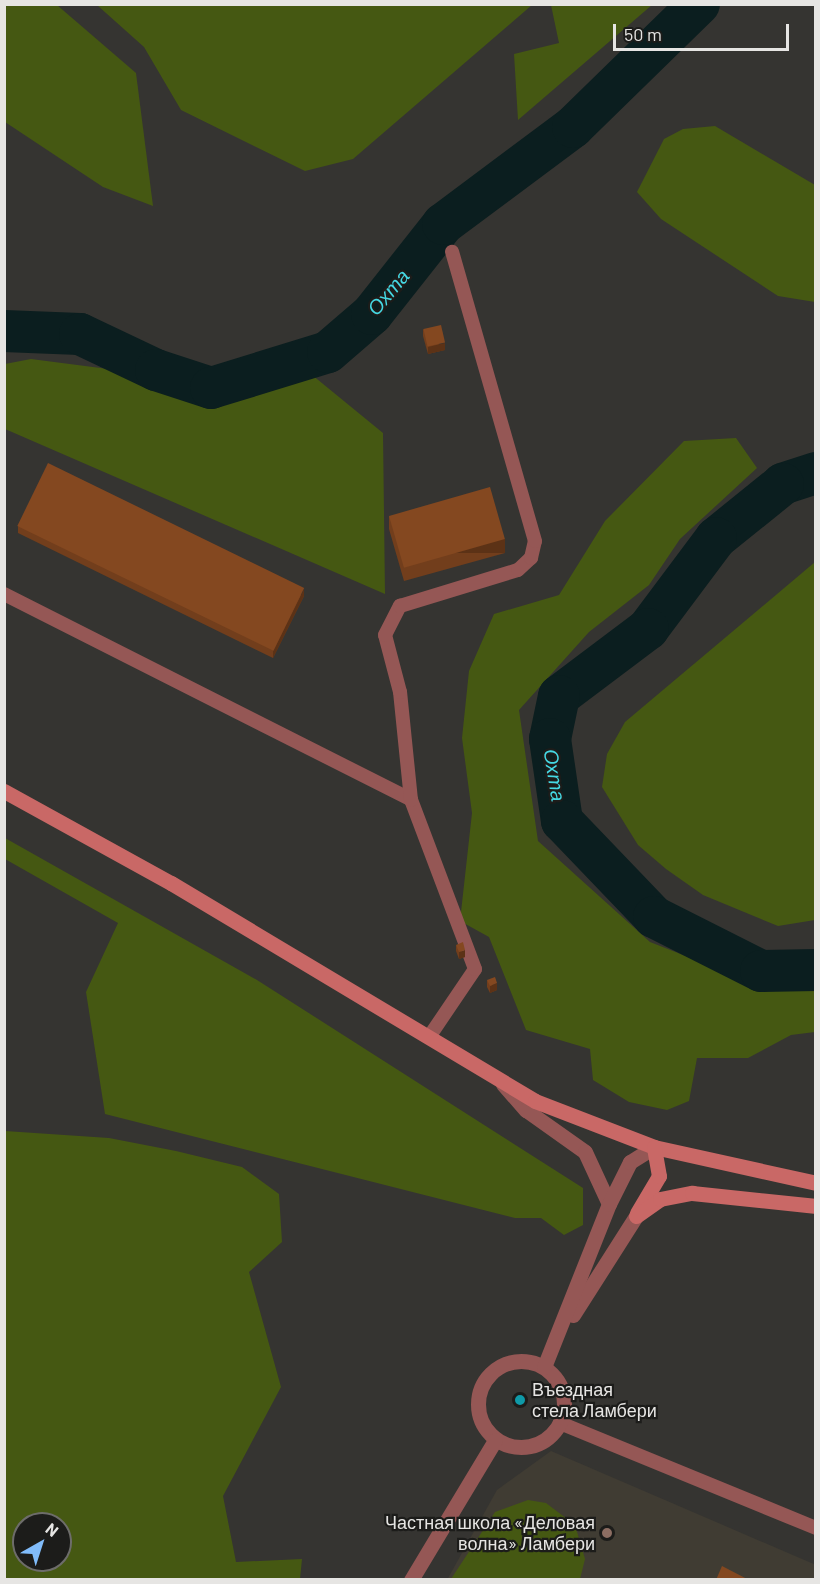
<!DOCTYPE html>
<meta charset="utf-8">
<style>
body{margin:0}
#map{position:relative;width:820px;height:1584px;overflow:hidden;background:#353431;font-family:Barlow,sans-serif}
div>[style]{position:absolute}
[style*='--x']{left:calc(var(--x)*1px);top:calc(var(--y)*1px);width:calc(var(--w)*1px);rotate:calc(var(--a)*1deg)}
.built>*{inset:0;background:#403c33}
.green>*{inset:0;background:#455812}
.river>*{height:42px;margin:-21px;padding:0 21px;transform-origin:21px;border-radius:21px;background:#0b1e1f}
.service>*{height:14px;margin:-7px;padding:0 7px;transform-origin:7px;border-radius:7px;background:#955755}
.minor>*{height:15px;margin:-7.5px;padding:0 7.5px;transform-origin:7.5px;border-radius:7.5px;background:#955755}
.minor>.ring{margin:-7.5px;padding:0;box-sizing:content-box;background:none;border:15px solid #955755;border-radius:50%}
.secondary>*{height:15px;margin:-7.5px;padding:0 7.5px;transform-origin:7.5px;border-radius:7.5px;background:#c96866}
.wall>*{inset:0;background:#723e1c}
.shaded-wall>*{inset:0;background:#5c3216;transform-origin:0 0}
.building>*{inset:0;background:#844820;transform-origin:0 0}
.dots>*{width:16px;height:16px;translate:-50% -50%;box-sizing:border-box;border:3px solid #1c1c1a;border-radius:50%}
span{translate:-50% -50%;white-space:nowrap;text-align:center;line-height:1.15;-webkit-text-stroke:4.5px #1c1c1a;paint-order:stroke}
.poi-label{font-size:18px;color:#e6e5e3}
.left{translate:0 -50%;text-align:left}
.right{translate:-100% -50%;text-align:right}
.water-label{font-size:20px;color:#45d8e3;font-style:italic}
.frame{position:absolute;inset:0;border:6px solid #e6e5e3;pointer-events:none}
.north{position:absolute;left:12px;top:1512px;width:60px;height:60px;box-sizing:border-box;background:#1c1c1a;border:2px solid #6d6c6a;border-radius:50%;rotate:39deg;font-size:16px;font-weight:700;line-height:24px;text-align:center;color:#e6e5e3}
.north::after{content:'';display:block;margin:auto;width:21px;height:27px;background:#81bcfa;clip-path:polygon(50% 0,100% 100%,50% 72%,0 100%)}
.scale{position:absolute;left:613px;top:24px;width:176px;height:27px;box-sizing:border-box;border:3px solid #e6e5e3;border-top:0;padding-left:8px;font-size:18px;line-height:21px;white-space:nowrap;color:#e6e5e3;-webkit-text-stroke:4px #1c1c1a;paint-order:stroke}
</style>
<div id="map">
<div class="built">
<div style="clip-path:polygon(551px 1451px,816px 1565px,815px 1580px,447px 1580px,497px 1490px)"></div>
</div>
<div class="green">
<div style="clip-path:polygon(5px 4px,57px 5px,136px 73px,153px 206px,103px 187px,5px 122px)"></div>
<div style="clip-path:polygon(97px 5px,532px 5px,353px 159px,305px 171px,181px 110px,144px 47px)"></div>
<div style="clip-path:polygon(551px 5px,652px 5px,518px 120px,514px 54px,559px 43px)"></div>
<div style="clip-path:polygon(715px 126px,815px 185px,815px 302px,778px 296px,661px 219px,637px 192px,664px 139px,683px 129px)"></div>
<div style="clip-path:polygon(31px 359px,116px 370px,207px 399px,306px 370px,383px 433px,385px 594px,5px 429px,5px 364px)"></div>
<div style="clip-path:polygon(736px 438px,757px 468px,680px 539px,649px 585px,589px 632px,519px 710px,538px 841px,650px 942px,757px 984px,815px 984px,815px 1032px,791px 1035px,748px 1058px,697px 1058px,689px 1101px,667px 1110px,629px 1102px,593px 1080px,590px 1049px,526px 1030px,489px 937px,460px 921px,472px 813px,462px 738px,469px 671px,494px 614px,559px 595px,605px 521px,684px 441px)"></div>
<div style="clip-path:polygon(815px 562px,815px 920px,778px 926px,703px 895px,666px 869px,638px 845px,602px 787px,607px 754px,625px 722px)"></div>
<div style="clip-path:polygon(5px 838px,257px 980px,583px 1188px,583px 1225px,564px 1235px,541px 1218px,515px 1218px,105px 1114px,86px 992px,118px 923px,5px 859px)"></div>
<div style="clip-path:polygon(evenodd,5px 1131px,109px 1138px,176px 1151px,242px 1167px,279px 1194px,282px 1242px,249px 1272px,281px 1387px,223px 1496px,236px 1562px,302px 1559px,300px 1579px,5px 1579px,5px 1131px,24px 1524px,60px 1524px,60px 1560px,24px 1560px,24px 1524px)"></div>
<div style="clip-path:polygon(528px 1500px,546px 1503px,575px 1525px,585px 1559px,580px 1579px,451px 1579px,495px 1512px)"></div>
</div>
<div class="river">
<div style="--x:4;--y:331;--w:76;--a:2.3"></div>
<div style="--x:80;--y:334;--w:84;--a:25.3"></div>
<div style="--x:156;--y:370;--w:58;--a:18.1"></div>
<div style="--x:211;--y:388;--w:122;--a:-17.1"></div>
<div style="--x:328;--y:352;--w:58;--a:-40.8"></div>
<div style="--x:372;--y:314;--w:115;--a:-51.7"></div>
<div style="--x:443;--y:224;--w:162;--a:-36.7"></div>
<div style="--x:573;--y:127;--w:176;--a:-44.3"></div>
<div style="--x:816;--y:473;--w:35;--a:162"></div>
<div style="--x:783;--y:484;--w:86;--a:141.1"></div>
<div style="--x:716;--y:538;--w:114;--a:126.8"></div>
<div style="--x:648;--y:629;--w:111;--a:143"></div>
<div style="--x:559;--y:696;--w:44;--a:101.8"></div>
<div style="--x:550;--y:739;--w:83;--a:81.7"></div>
<div style="--x:562;--y:821;--w:133;--a:46.2"></div>
<div style="--x:654;--y:917;--w:120;--a:26.8"></div>
<div style="--x:761;--y:971;--w:55;--a:-1"></div>
</div>
<div class="service">
<div style="--x:4;--y:594;--w:456;--a:26.8"></div>
<div style="--x:429;--y:1037;--w:82;--a:-55.9"></div>
<div style="--x:475;--y:969;--w:181;--a:-110.7"></div>
<div style="--x:411;--y:800;--w:109;--a:-95.8"></div>
<div style="--x:400;--y:692;--w:59;--a:-104.7"></div>
<div style="--x:385;--y:635;--w:33;--a:-63"></div>
<div style="--x:400;--y:606;--w:123;--a:-17"></div>
<div style="--x:518;--y:570;--w:18;--a:-43"></div>
<div style="--x:531;--y:558;--w:17;--a:-77"></div>
<div style="--x:535;--y:541;--w:301;--a:-106"></div>
<div style="--x:560;--y:1423;--w:277;--a:22.3"></div>
</div>
<div class="minor">
<div style="--x:503;--y:1084;--w:35;--a:49"></div>
<div style="--x:526;--y:1110;--w:72;--a:35.4"></div>
<div style="--x:585;--y:1152;--w:57;--a:65.2"></div>
<div style="--x:573;--y:1315;--w:117;--a:-57.5"></div>
<div class="ring" style="left:478px;top:1361px;width:71px;height:71px"></div>
<div style="--x:544;--y:1367;--w:175;--a:-68.3"></div>
<div style="--x:609;--y:1204;--w:47;--a:-63.4"></div>
<div style="--x:630;--y:1162;--w:28;--a:-32"></div>
<div style="--x:411;--y:1580;--w:163;--a:-59"></div>
</div>
<div class="secondary">
<div style="--x:4;--y:791;--w:191;--a:28.9"></div>
<div style="--x:171;--y:883;--w:424;--a:30.9"></div>
<div style="--x:535;--y:1101;--w:128;--a:21.1"></div>
<div style="--x:654;--y:1147;--w:166;--a:12.5"></div>
<div style="--x:637;--y:1213;--w:43;--a:-59.3"></div>
<div style="--x:659;--y:1176;--w:29;--a:-100"></div>
<div style="--x:636;--y:1216;--w:29;--a:-35"></div>
<div style="--x:660;--y:1199;--w:33;--a:-11"></div>
<div style="--x:692;--y:1193;--w:125;--a:6"></div>
</div>
<div class="wall">
<div style="clip-path:polygon(423px 329px,445px 350px,428px 354px,423px 336px)"></div>
<div style="clip-path:polygon(389px 516px,505px 553px,404px 581px,389px 529px)"></div>
<div style="clip-path:polygon(18px 526px,304px 596px,273px 658px,18px 533px)"></div>
<div style="clip-path:polygon(456px 945px,465px 957px,459px 959px,456px 951px)"></div>
<div style="clip-path:polygon(487px 980px,497px 990px,490px 993px,487px 987px)"></div>
</div>
<div class="shaded-wall">
<div style="clip-path:polygon(445px 343px,445px 350px,428px 354px,428px 347px)"></div>
<div style="left:505px;top:539px;width:14px;height:105px;rotate:90deg"></div>
<div style="clip-path:polygon(304px 589px,304px 596px,273px 658px,273px 651px)"></div>
<div style="clip-path:polygon(465px 950px,465px 957px,459px 959px,459px 952px)"></div>
<div style="clip-path:polygon(497px 983px,497px 990px,490px 993px,490px 986px)"></div>
</div>
<div class="building">
<div style="left:441px;top:325px;width:18px;height:18px;rotate:77deg"></div>
<div style="left:48px;top:463px;width:285px;height:70px;rotate:26deg"></div>
<div style="left:490px;top:487px;width:54px;height:105px;rotate:74deg"></div>
<div style="clip-path:polygon(463px 942px,465px 950px,459px 952px,456px 945px)"></div>
<div style="clip-path:polygon(495px 977px,497px 983px,490px 986px,487px 980px)"></div>
<div style="clip-path:polygon(722px 1566px,749px 1580px,716px 1580px)"></div>
</div>
<div class="dots">
<div style="left:520px;top:1400px;background:#0f9aa8"></div>
<div style="left:607px;top:1533px;background:#8d6e63"></div>
</div>
<div class="poi-label">
<span class="left" style="left:532px;top:1400px">Въездная<br>стела Ламбери</span>
<span class="right" style="left:595px;top:1533px">Частная школа «Деловая<br>волна» Ламбери</span>
</div>
<div class="water-label">
<span style="left:388px;top:292px;rotate:-50deg">Охта</span>
<span style="left:555px;top:775px;rotate:81deg">Охта</span>
</div>
<div class="frame"></div>
<div class="north">N</div>
<div class="scale">50 m</div>
</div>
